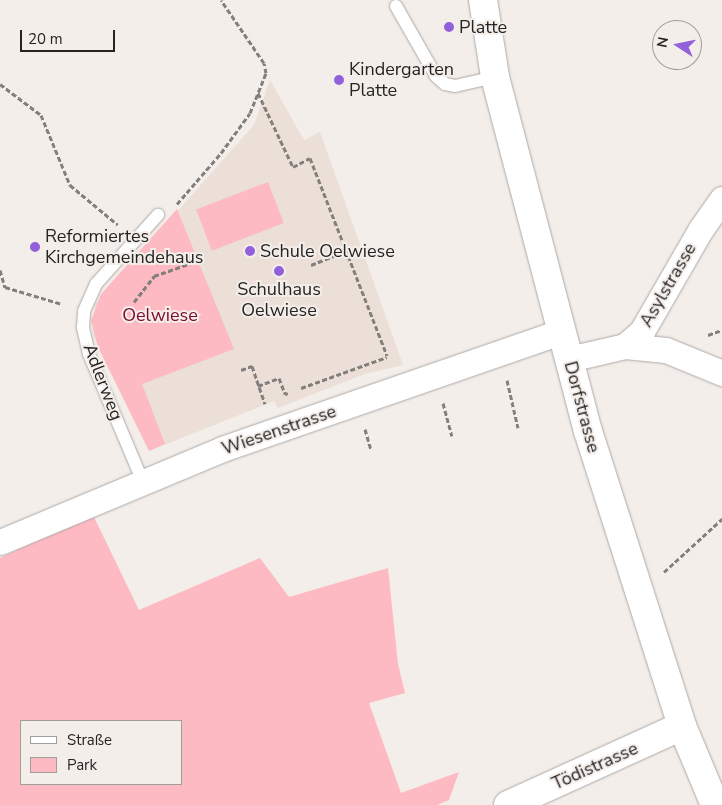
<!DOCTYPE html>
<meta charset="utf-8">
<style>
body{margin:0}
#map{position:relative;width:722px;height:805px;overflow:hidden;background:#f3eeea;font-family:"Nunito Sans",sans-serif}
div>[style]{position:absolute}
[style*='--x']{left:calc(var(--x)*1px);top:calc(var(--y)*1px);width:calc(var(--w)*1px);rotate:calc(var(--a)*1deg)}
.built>*{inset:0;background:#ebdfd7}
.green>*{inset:0;background:#fdbac2;transform-origin:0 0}
.path>*{height:3px;margin-top:-1.5px;transform-origin:0;background:repeating-linear-gradient(90deg,#827f7d 0 5px,transparent 0 7.5px)}
.roads{filter:drop-shadow(0 0 1px #aea9a6) drop-shadow(0 0 1px #aea9a6)}
.service>*{height:12px;margin:-6px;padding:0 6px;transform-origin:6px;border-radius:6px;background:#fff}
.minor>*{height:25px;margin:-12.5px;padding:0 12.5px;transform-origin:12.5px;border-radius:12.5px;background:#fff}
.tertiary>*{height:28px;margin:-14px;padding:0 14px;transform-origin:14px;border-radius:14px;background:#fff}
.dots>*{width:14px;height:14px;translate:-50% -50%;box-sizing:border-box;border:2px solid #f3eeea;border-radius:50%}
span{translate:-50% -50%;white-space:nowrap;text-align:center;line-height:1.15;-webkit-text-stroke:4px #f3eeea;paint-order:stroke}
.poi-label{font-size:18px;color:#262423}
.left{translate:0 -50%;text-align:left}
.street-label{font-size:18px;color:#262423}
.park-label{font-size:18px;color:#800b30}
.legend{position:absolute;left:20px;top:720px;width:162px;height:65px;box-sizing:border-box;background:#f3eeea;border:1px solid #a19d9a;margin:0;padding:6px 9px;list-style:none;font-size:15px;color:#262423}
.legend li{display:flex;align-items:center;gap:10px;height:25px}
.legend b{width:25px;border:1px solid #a19d9a}
.north{position:absolute;left:652px;top:20px;width:50px;height:50px;box-sizing:border-box;background:#f3eeea;border:1px solid #a19d9a;border-radius:50%;rotate:281deg;font-size:14px;font-weight:700;line-height:20px;text-align:center;color:#262423}
.north::after{content:'';display:block;margin:auto;width:18px;height:22px;background:#9260da;clip-path:polygon(50% 0,100% 100%,50% 72%,0 100%)}
.scale{position:absolute;left:20px;top:30px;width:95px;height:22px;box-sizing:border-box;border:2px solid #262423;border-top:0;padding-left:6px;font-size:15px;line-height:18px;white-space:nowrap;color:#262423;-webkit-text-stroke:4px #f3eeea;paint-order:stroke}
</style>
<div id="map">
<div class="built">
<div style="clip-path:polygon(270px 80px,304px 140px,320px 132px,403px 365px,365px 374px,278px 408px,274px 401px,149px 451px,93px 335px,95px 304px,254px 125px)"></div>
</div>
<div class="green">
<div style="left:268px;top:182px;width:44px;height:77px;rotate:69deg"></div>
<div style="clip-path:polygon(177px 209px,234px 349px,142px 384px,165px 444px,149px 451px,98px 347px,91px 321px,101px 294px)"></div>
<div style="clip-path:polygon(evenodd,93px 515px,139px 610px,260px 558px,289px 597px,388px 568px,398px 664px,405px 693px,369px 703px,401px 793px,459px 772px,449px 800px,437px 805px,0 805px,0 558px,93px 515px,21px 721px,181px 721px,181px 784px,21px 784px,21px 721px)"></div>
</div>
<div class="path">
<div style="--x:0;--y:84;--w:51;--a:37.1"></div>
<div style="--x:41;--y:115;--w:76;--a:67.5"></div>
<div style="--x:70;--y:185;--w:62;--a:39.8"></div>
<div style="--x:258;--y:93;--w:82;--a:64.7"></div>
<div style="--x:293;--y:167;--w:19;--a:-28"></div>
<div style="--x:310;--y:158;--w:212;--a:68.7"></div>
<div style="--x:177;--y:204;--w:67;--a:-49.2"></div>
<div style="--x:221;--y:153;--w:49;--a:-54.1"></div>
<div style="--x:250;--y:113;--w:43;--a:-68.2"></div>
<div style="--x:266;--y:73;--w:10;--a:-101"></div>
<div style="--x:264;--y:63;--w:76;--a:-124.3"></div>
<div style="--x:311;--y:265;--w:38;--a:-22"></div>
<div style="--x:0;--y:270;--w:18;--a:74"></div>
<div style="--x:5;--y:287;--w:59;--a:16.6"></div>
<div style="--x:134;--y:302;--w:33;--a:-52"></div>
<div style="--x:154;--y:276;--w:49;--a:-19.2"></div>
<div style="--x:708;--y:335;--w:15;--a:-20"></div>
<div style="--x:241;--y:370;--w:12;--a:-20"></div>
<div style="--x:252;--y:366;--w:40;--a:71.1"></div>
<div style="--x:507;--y:380;--w:49;--a:77.1"></div>
<div style="--x:258;--y:386;--w:22;--a:-21"></div>
<div style="--x:279;--y:378;--w:17;--a:69"></div>
<div style="--x:285;--y:394;--w:3;--a:-18"></div>
<div style="--x:301;--y:388;--w:91;--a:-19.8"></div>
<div style="--x:443;--y:403;--w:34;--a:75"></div>
<div style="--x:365;--y:429;--w:22;--a:74"></div>
<div style="--x:664;--y:572;--w:79;--a:-42.4"></div>
</div>
<div class="roads">
<div class="service">
<div style="--x:396;--y:6;--w:81;--a:60.3"></div>
<div style="--x:436;--y:76;--w:12;--a:42"></div>
<div style="--x:445;--y:84;--w:10;--a:11"></div>
<div style="--x:455;--y:86;--w:41;--a:-12.7"></div>
<div style="--x:143;--y:482;--w:139;--a:-112.9"></div>
<div style="--x:89;--y:354;--w:28;--a:-103"></div>
<div style="--x:83;--y:327;--w:16;--a:-86"></div>
<div style="--x:84;--y:311;--w:30;--a:-66"></div>
<div style="--x:96;--y:284;--w:93;--a:-48.1"></div>
</div>
<div class="minor">
<div style="--x:625;--y:346;--w:41;--a:5.6"></div>
<div style="--x:666;--y:350;--w:61;--a:22.3"></div>
<div style="--x:569;--y:359;--w:57;--a:-13.1"></div>
<div style="--x:625;--y:346;--w:23;--a:-41"></div>
<div style="--x:642;--y:331;--w:118;--a:-60"></div>
<div style="--x:701;--y:229;--w:37;--a:-55"></div>
<div style="--x:0;--y:542;--w:241;--a:-22.7"></div>
<div style="--x:222;--y:449;--w:360;--a:-19.1"></div>
</div>
<div class="tertiary">
<div style="--x:483;--y:0;--w:78;--a:81.1"></div>
<div style="--x:495;--y:77;--w:366;--a:75.3"></div>
<div style="--x:588;--y:431;--w:310;--a:72.3"></div>
<div style="--x:682;--y:726;--w:86;--a:67.3"></div>
<div style="--x:508;--y:805;--w:191;--a:-24.4"></div>
</div>
</div>
<div class="dots">
<div style="left:449px;top:27px;background:#9260da"></div>
<div style="left:339px;top:80px;background:#9260da"></div>
<div style="left:35px;top:247px;background:#9260da"></div>
<div style="left:250px;top:251px;background:#9260da"></div>
<div style="left:279px;top:271px;background:#9260da"></div>
</div>
<div class="poi-label">
<span class="left" style="left:459px;top:27px">Platte</span>
<span class="left" style="left:349px;top:80px">Kindergarten<br>Platte</span>
<span class="left" style="left:45px;top:247px">Reformiertes<br>Kirchgemeindehaus</span>
<span class="left" style="left:260px;top:251px">Schule Oelwiese</span>
<span style="left:279px;top:300px">Schulhaus<br>Oelwiese</span>
</div>
<div class="street-label">
<span style="left:668px;top:285px;rotate:-60deg">Asylstrasse</span>
<span style="left:103px;top:382px;rotate:69deg">Adlerweg</span>
<span style="left:582px;top:407px;rotate:75deg">Dorfstrasse</span>
<span style="left:279px;top:430px;rotate:-19deg">Wiesenstrasse</span>
<span style="left:595px;top:766px;rotate:-24deg">Tödistrasse</span>
</div>
<div class="park-label">
<span style="left:160px;top:315px">Oelwiese</span>
</div>
<ul class="legend">
<li><b style="height:6px;background:#fff"></b>Straße</li>
<li><b style="height:14px;background:#fdbac2"></b>Park</li>
</ul>
<div class="north">N</div>
<div class="scale">20 m</div>
</div>
